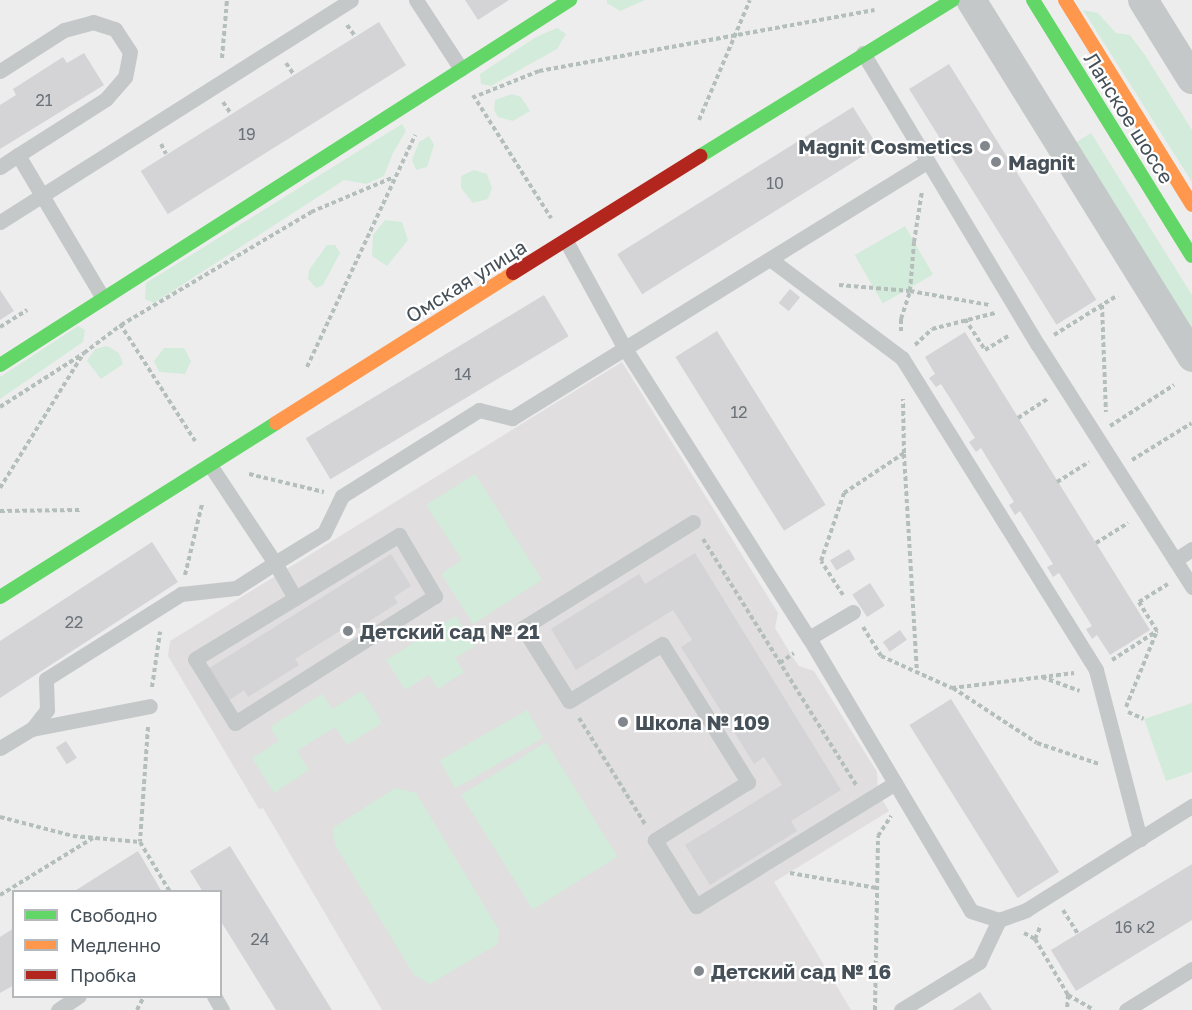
<!DOCTYPE html>
<meta charset="utf-8">
<style>
body{margin:0}
#map{position:relative;width:1192px;height:1010px;overflow:hidden;background:#eeeded;font-family:"Golos Text",sans-serif}
div>[style]{position:absolute}
[style*='--x']{left:calc(var(--x)*1px);top:calc(var(--y)*1px);width:calc(var(--w)*1px);rotate:calc(var(--a)*1deg)}
.education>*{inset:0;background:#e0dede}
.green>*{inset:0;background:#d3ebdb;transform-origin:0 0}
.building>*{inset:0;background:#d4d4d6;transform-origin:0 0}
.path>*{height:4px;margin-top:-2px;transform-origin:0;background:repeating-linear-gradient(90deg,#b4bfbb 0 4.5px,transparent 0 7.5px)}
.lane>*{height:15px;margin:-7.5px;padding:0 7.5px;transform-origin:7.5px;border-radius:7.5px;background:#c5c8c9}
.street>*{height:30px;margin:-15px;padding:0 15px;transform-origin:15px;border-radius:15px;background:#c5c8c9}
.fast>*{height:14px;margin:-7px;padding:0 7px;transform-origin:7px;border-radius:7px;background:#63d668}
.slow>*{height:14px;margin:-7px;padding:0 7px;transform-origin:7px;border-radius:7px;background:#ff974d}
.jam>*{height:14px;margin:-7px;padding:0 7px;transform-origin:7px;border-radius:7px;background:#b3261e}
.dots>*{width:16px;height:16px;translate:-50% -50%;box-sizing:border-box;border:3px solid #fff;border-radius:50%}
span{translate:-50% -50%;white-space:nowrap;text-align:center;line-height:1.15;-webkit-text-stroke:4.5px #fff;paint-order:stroke}
.number-label{font-size:16px;color:#6b7279}
.number-label span{-webkit-text-stroke-width:0}
.street-label{font-size:20px;color:#465058}
.poi-label{font-size:20px;color:#465058;font-weight:700}
.right{translate:-100% -50%;text-align:right}
.left{translate:0 -50%;text-align:left}
.legend{position:absolute;left:12px;top:890px;width:210px;height:108px;box-sizing:border-box;background:#fff;border:2px solid #b5b9bc;margin:0;padding:8px 10px;list-style:none;font-size:18px;color:#465058}
.legend li{display:flex;align-items:center;gap:12px;height:30px}
.legend b{width:30px;border:2px solid #b5b9bc}
</style>
<div id="map">
<div class="education">
<div style="clip-path:polygon(622px 362px,778px 613px,775px 628px,792px 656px,799px 666px,814px 671px,877px 772px,878px 793px,889px 811px,774px 882px,851px 1010px,382px 1010px,263px 808px,259px 809px,168px 656px,170px 641px)"></div>
</div>
<div class="green">
<div style="clip-path:polygon(607px 0,645px 0,620px 11px,607px 3px)"></div>
<div style="clip-path:polygon(1083px 10px,1098px 13px,1116px 33px,1130px 35px,1145px 55px,1192px 130px,1192px 182px)"></div>
<div style="clip-path:polygon(557px 28px,566px 34px,557px 49px,491px 86px,481px 84px,480px 74px,536px 37px)"></div>
<div style="clip-path:polygon(512px 94px,521px 97px,530px 111px,513px 121px,498px 117px,494px 110px,495px 100px)"></div>
<div style="clip-path:polygon(402px 124px,406px 131px,393px 153px,384px 176px,366px 184px,344px 180px,154px 303px,145px 299px,146px 283px)"></div>
<div style="clip-path:polygon(1091px 133px,1192px 295px,1192px 331px,1075px 143px)"></div>
<div style="clip-path:polygon(429px 136px,434px 145px,427px 167px,416px 170px,412px 160px,419px 142px)"></div>
<div style="clip-path:polygon(474px 170px,487px 174px,492px 188px,488px 199px,473px 203px,461px 188px,461px 176px)"></div>
<div style="clip-path:polygon(385px 220px,402px 222px,408px 240px,387px 266px,372px 256px,373px 235px)"></div>
<div style="left:905px;top:226px;width:56px;height:58px;rotate:60deg"></div>
<div style="clip-path:polygon(327px 245px,335px 245px,340px 253px,323px 285px,316px 288px,308px 279px,309px 270px)"></div>
<div style="clip-path:polygon(78px 326px,85px 330px,83px 342px,0 399px,0 377px)"></div>
<div style="clip-path:polygon(107px 346px,119px 353px,123px 364px,101px 379px,87px 361px,95px 349px)"></div>
<div style="clip-path:polygon(164px 348px,184px 348px,191px 361px,185px 374px,159px 372px,154px 361px)"></div>
<div style="clip-path:polygon(475px 474px,542px 580px,473px 624px,441px 574px,462px 560px,426px 505px)"></div>
<div style="clip-path:polygon(456px 616px,475px 646px,455px 658px,464px 672px,438px 689px,429px 675px,405px 690px,386px 660px)"></div>
<div style="clip-path:polygon(362px 691px,382px 723px,347px 745px,335px 727px,297px 751px,309px 770px,274px 793px,252px 758px,279px 741px,270px 727px,322px 694px,332px 709px)"></div>
<div style="clip-path:polygon(1192px 703px,1192px 772px,1166px 781px,1144px 719px)"></div>
<div style="left:527px;top:710px;width:32px;height:101px;rotate:60deg"></div>
<div style="left:546px;top:742px;width:135px;height:100px;rotate:58deg"></div>
<div style="clip-path:polygon(395px 788px,416px 793px,499px 930px,498px 944px,430px 984px,414px 975px,335px 845px,333px 828px)"></div>
</div>
<div class="building">
<div style="clip-path:polygon(465px 0,509px 0,478px 20px)"></div>
<div style="left:379px;top:22px;width:51px;height:281px;rotate:58deg"></div>
<div style="clip-path:polygon(84px 53px,104px 85px,0 149px,0 105px,16px 95px,13px 89px,63px 57px,67px 63px)"></div>
<div style="left:949px;top:64px;width:278px;height:47px;rotate:58deg"></div>
<div style="left:853px;top:107px;width:47px;height:278px;rotate:58deg"></div>
<div style="left:790px;top:289px;width:13px;height:18px;rotate:39deg"></div>
<div style="clip-path:polygon(0 290px,14px 311px,0 320px)"></div>
<div style="left:544px;top:295px;width:48px;height:278px;rotate:59deg"></div>
<div style="left:717px;top:331px;width:205px;height:49px;rotate:58deg"></div>
<div style="clip-path:polygon(965px 332px,1150px 630px,1110px 655px,1097px 635px,1092px 639px,1086px 629px,1092px 626px,1059px 573px,1053px 577px,1047px 567px,1053px 564px,1020px 511px,1015px 515px,1009px 505px,1014px 502px,981px 448px,976px 452px,969px 442px,975px 438px,941px 384px,936px 387px,929px 378px,935px 374px,925px 357px)"></div>
<div style="clip-path:polygon(152px 542px,178px 582px,0 698px,0 641px)"></div>
<div style="left:849px;top:549px;width:12px;height:22px;rotate:59deg"></div>
<div style="clip-path:polygon(695px 553px,841px 790px,791px 821px,797px 831px,710px 885px,685px 845px,782px 785px,764px 757px,754px 764px,681px 647px,692px 640px,673px 610px,576px 670px,551px 629px,639px 574px,645px 584px)"></div>
<div style="clip-path:polygon(391px 554px,411px 586px,394px 597px,398px 603px,347px 635px,343px 629px,295px 659px,299px 665px,248px 697px,244px 690px,228px 701px,208px 669px)"></div>
<div style="left:870px;top:583px;width:27px;height:21px;rotate:57deg"></div>
<div style="left:900px;top:630px;width:12px;height:21px;rotate:55deg"></div>
<div style="left:951px;top:699px;width:204px;height:49px;rotate:58deg"></div>
<div style="left:66px;top:741px;width:20px;height:12px;rotate:57deg"></div>
<div style="clip-path:polygon(230px 846px,332px 1010px,276px 1010px,220px 920px,220px 892px,203px 892px,190px 871px)"></div>
<div style="clip-path:polygon(138px 851px,162px 892px,73px 892px)"></div>
<div style="clip-path:polygon(1192px 864px,1192px 920px,1076px 991px,1051px 950px)"></div>
<div style="clip-path:polygon(14px 928px,14px 985px,0 993px,0 937px)"></div>
<div style="clip-path:polygon(980px 992px,992px 1010px,952px 1010px,957px 1007px)"></div>
</div>
<div class="path">
<div style="--x:347;--y:25;--w:14;--a:54"></div>
<div style="--x:222;--y:58;--w:58;--a:-85.1"></div>
<div style="--x:286;--y:63;--w:14;--a:56"></div>
<div style="--x:473;--y:95;--w:146;--a:57.6"></div>
<div style="--x:479;--y:95;--w:65;--a:-21.8"></div>
<div style="--x:539;--y:71;--w:341;--a:-10.3"></div>
<div style="--x:223;--y:102;--w:14;--a:56"></div>
<div style="--x:699;--y:120;--w:130;--a:-67"></div>
<div style="--x:161;--y:144;--w:11;--a:63"></div>
<div style="--x:839;--y:285;--w:71;--a:4.8"></div>
<div style="--x:910;--y:291;--w:80;--a:10"></div>
<div style="--x:1102;--y:305;--w:107;--a:87.9"></div>
<div style="--x:965;--y:319;--w:37;--a:57"></div>
<div style="--x:985;--y:350;--w:29;--a:-31"></div>
<div style="--x:120;--y:324;--w:139;--a:57.3"></div>
<div style="--x:0;--y:327;--w:32;--a:-32"></div>
<div style="--x:901;--y:331;--w:12;--a:-90"></div>
<div style="--x:901;--y:319;--w:29;--a:-72"></div>
<div style="--x:910;--y:291;--w:49;--a:-85.3"></div>
<div style="--x:914;--y:242;--w:52;--a:-81.1"></div>
<div style="--x:1054;--y:335;--w:75;--a:-32"></div>
<div style="--x:915;--y:345;--w:23;--a:-43"></div>
<div style="--x:932;--y:329;--w:65;--a:-14.3"></div>
<div style="--x:307;--y:367;--w:256;--a:-65"></div>
<div style="--x:0;--y:407;--w:100;--a:-32.7"></div>
<div style="--x:84;--y:353;--w:46;--a:-37.1"></div>
<div style="--x:121;--y:325;--w:221;--a:-30.7"></div>
<div style="--x:311;--y:212;--w:88;--a:-22.8"></div>
<div style="--x:1018;--y:418;--w:37;--a:-33"></div>
<div style="--x:1110;--y:426;--w:76;--a:-32.6"></div>
<div style="--x:904;--y:454;--w:218;--a:86.6"></div>
<div style="--x:1132;--y:460;--w:70;--a:-31.7"></div>
<div style="--x:249;--y:474;--w:77;--a:13.5"></div>
<div style="--x:1057;--y:482;--w:38;--a:-32"></div>
<div style="--x:0;--y:488;--w:155;--a:-58.2"></div>
<div style="--x:0;--y:511;--w:80;--a:-0.7"></div>
<div style="--x:703;--y:539;--w:290;--a:58.1"></div>
<div style="--x:1096;--y:543;--w:38;--a:-32"></div>
<div style="--x:185;--y:575;--w:73;--a:-76.5"></div>
<div style="--x:843;--y:595;--w:40;--a:-122.9"></div>
<div style="--x:821;--y:561;--w:72;--a:-71.3"></div>
<div style="--x:844;--y:493;--w:72;--a:-33.7"></div>
<div style="--x:904;--y:453;--w:54;--a:-91.1"></div>
<div style="--x:863;--y:627;--w:34;--a:58"></div>
<div style="--x:881;--y:656;--w:78;--a:24.3"></div>
<div style="--x:952;--y:688;--w:123;--a:-7"></div>
<div style="--x:1112;--y:660;--w:54;--a:-32.8"></div>
<div style="--x:1157;--y:631;--w:34;--a:-122"></div>
<div style="--x:1139;--y:602;--w:34;--a:-32"></div>
<div style="--x:780;--y:663;--w:17;--a:-36"></div>
<div style="--x:1042;--y:677;--w:40;--a:20.2"></div>
<div style="--x:152;--y:687;--w:56;--a:-81.7"></div>
<div style="--x:953;--y:688;--w:100;--a:33.2"></div>
<div style="--x:1037;--y:743;--w:65;--a:18.7"></div>
<div style="--x:1126;--y:707;--w:80;--a:-67.9"></div>
<div style="--x:1128;--y:712;--w:17;--a:24"></div>
<div style="--x:579;--y:718;--w:125;--a:58.1"></div>
<div style="--x:148;--y:727;--w:115;--a:94"></div>
<div style="--x:140;--y:842;--w:58;--a:59"></div>
<div style="--x:0;--y:817;--w:75;--a:14.6"></div>
<div style="--x:73;--y:836;--w:67;--a:5.1"></div>
<div style="--x:790;--y:873;--w:88;--a:9.8"></div>
<div style="--x:0;--y:895;--w:109;--a:-31.5"></div>
<div style="--x:1063;--y:910;--w:28;--a:58"></div>
<div style="--x:1024;--y:933;--w:13;--a:29"></div>
<div style="--x:1035;--y:939;--w:65;--a:59.5"></div>
<div style="--x:1068;--y:995;--w:15;--a:94"></div>
<div style="--x:1035;--y:939;--w:15;--a:-67"></div>
<div style="--x:1068;--y:995;--w:30;--a:30"></div>
<div style="--x:137;--y:1010;--w:16;--a:-63"></div>
<div style="--x:875;--y:1010;--w:174;--a:-89"></div>
<div style="--x:878;--y:836;--w:24;--a:-57"></div>
</div>
<div class="lane">
<div style="--x:416;--y:0;--w:82;--a:56.9"></div>
<div style="--x:863;--y:53;--w:340;--a:59.1"></div>
<div style="--x:1038;--y:345;--w:287;--a:57.5"></div>
<div style="--x:0;--y:71;--w:76;--a:-32.6"></div>
<div style="--x:64;--y:30;--w:30;--a:-15"></div>
<div style="--x:93;--y:22;--w:23;--a:18"></div>
<div style="--x:115;--y:29;--w:27;--a:57"></div>
<div style="--x:130;--y:52;--w:25;--a:101"></div>
<div style="--x:125;--y:77;--w:29;--a:131"></div>
<div style="--x:106;--y:99;--w:104;--a:147.5"></div>
<div style="--x:18;--y:155;--w:166;--a:59.3"></div>
<div style="--x:0;--y:167;--w:22;--a:-34"></div>
<div style="--x:0;--y:222;--w:415;--a:-32.3"></div>
<div style="--x:566;--y:241;--w:121;--a:61.3"></div>
<div style="--x:624;--y:347;--w:345;--a:57.6"></div>
<div style="--x:809;--y:638;--w:317;--a:59.3"></div>
<div style="--x:971;--y:911;--w:29;--a:18"></div>
<div style="--x:999;--y:920;--w:29;--a:-20"></div>
<div style="--x:1026;--y:910;--w:196;--a:-32.1"></div>
<div style="--x:770;--y:259;--w:165;--a:36.9"></div>
<div style="--x:902;--y:358;--w:367;--a:58.1"></div>
<div style="--x:1096;--y:670;--w:175;--a:75.4"></div>
<div style="--x:693;--y:522;--w:200;--a:148.1"></div>
<div style="--x:523;--y:628;--w:86;--a:57.8"></div>
<div style="--x:569;--y:701;--w:109;--a:-31.5"></div>
<div style="--x:662;--y:644;--w:163;--a:58.1"></div>
<div style="--x:748;--y:782;--w:110;--a:148.1"></div>
<div style="--x:655;--y:840;--w:78;--a:58.2"></div>
<div style="--x:696;--y:906;--w:234;--a:-31.7"></div>
<div style="--x:399;--y:535;--w:71;--a:59.5"></div>
<div style="--x:435;--y:596;--w:237;--a:147.6"></div>
<div style="--x:235;--y:723;--w:75;--a:-122"></div>
<div style="--x:195;--y:659;--w:239;--a:-31.3"></div>
<div style="--x:1175;--y:560;--w:20;--a:-33"></div>
<div style="--x:295;--y:598;--w:40;--a:-119.7"></div>
<div style="--x:275;--y:563;--w:57;--a:-31.5"></div>
<div style="--x:324;--y:533;--w:41;--a:-64.1"></div>
<div style="--x:342;--y:496;--w:162;--a:-32.1"></div>
<div style="--x:479;--y:410;--w:34;--a:14"></div>
<div style="--x:512;--y:418;--w:488;--a:-31.7"></div>
<div style="--x:809;--y:638;--w:51;--a:-30.6"></div>
<div style="--x:32;--y:729;--w:120;--a:-11"></div>
<div style="--x:0;--y:748;--w:37;--a:-31"></div>
<div style="--x:32;--y:729;--w:24;--a:-52"></div>
<div style="--x:47;--y:710;--w:31;--a:-92"></div>
<div style="--x:46;--y:679;--w:160;--a:-32.2"></div>
<div style="--x:181;--y:594;--w:55;--a:-6.2"></div>
<div style="--x:236;--y:588;--w:46;--a:-32.7"></div>
<div style="--x:275;--y:563;--w:118;--a:-123.6"></div>
<div style="--x:214;--y:996;--w:16;--a:60"></div>
<div style="--x:58;--y:1010;--w:25;--a:-34"></div>
<div style="--x:901;--y:1010;--w:92;--a:-31.6"></div>
<div style="--x:979;--y:962;--w:47;--a:-64.5"></div>
<div style="--x:1126;--y:1010;--w:78;--a:-31.8"></div>
</div>
<div class="street">
<div style="--x:971;--y:0;--w:420;--a:58.2"></div>
<div style="--x:1143;--y:0;--w:93;--a:58.2"></div>
</div>
<div class="fast">
<div style="--x:1033;--y:0;--w:301;--a:58.2"></div>
<div style="--x:700;--y:156;--w:297;--a:-31.7"></div>
<div style="--x:0;--y:365;--w:677;--a:-32.63"></div>
<div style="--x:0;--y:597;--w:326;--a:-32.2"></div>
</div>
<div class="slow">
<div style="--x:1065;--y:0;--w:241;--a:58.2"></div>
<div style="--x:276;--y:423;--w:280;--a:-32.3"></div>
</div>
<div class="jam">
<div style="--x:513;--y:273;--w:221;--a:-32"></div>
</div>
<div class="dots">
<div style="left:985px;top:146px;background:#81878c"></div>
<div style="left:996px;top:162px;background:#81878c"></div>
<div style="left:348px;top:631px;background:#81878c"></div>
<div style="left:623px;top:722px;background:#81878c"></div>
<div style="left:699px;top:971px;background:#81878c"></div>
</div>
<div class="number-label">
<span style="left:44px;top:100px">21</span>
<span style="left:247px;top:134px">19</span>
<span style="left:775px;top:183px">10</span>
<span style="left:463px;top:374px">14</span>
<span style="left:739px;top:412px">12</span>
<span style="left:74px;top:622px">22</span>
<span style="left:1135px;top:927px">16 к2</span>
<span style="left:260px;top:939px">24</span>
</div>
<div class="street-label">
<span style="left:1129px;top:118px;rotate:58deg">Ланское шоссе</span>
<span style="left:466px;top:281px;rotate:-32deg">Омская улица</span>
</div>
<div class="poi-label">
<span class="right" style="left:973px;top:146px">Magnit Cosmetics</span>
<span class="left" style="left:1008px;top:162px">Magnit</span>
<span class="left" style="left:360px;top:631px">Детский сад № 21</span>
<span class="left" style="left:635px;top:722px">Школа № 109</span>
<span class="left" style="left:711px;top:971px">Детский сад № 16</span>
</div>
<ul class="legend">
<li><b style="height:8px;background:#63d668"></b>Свободно</li>
<li><b style="height:8px;background:#ff974d"></b>Медленно</li>
<li><b style="height:8px;background:#b3261e"></b>Пробка</li>
</ul>
</div>
